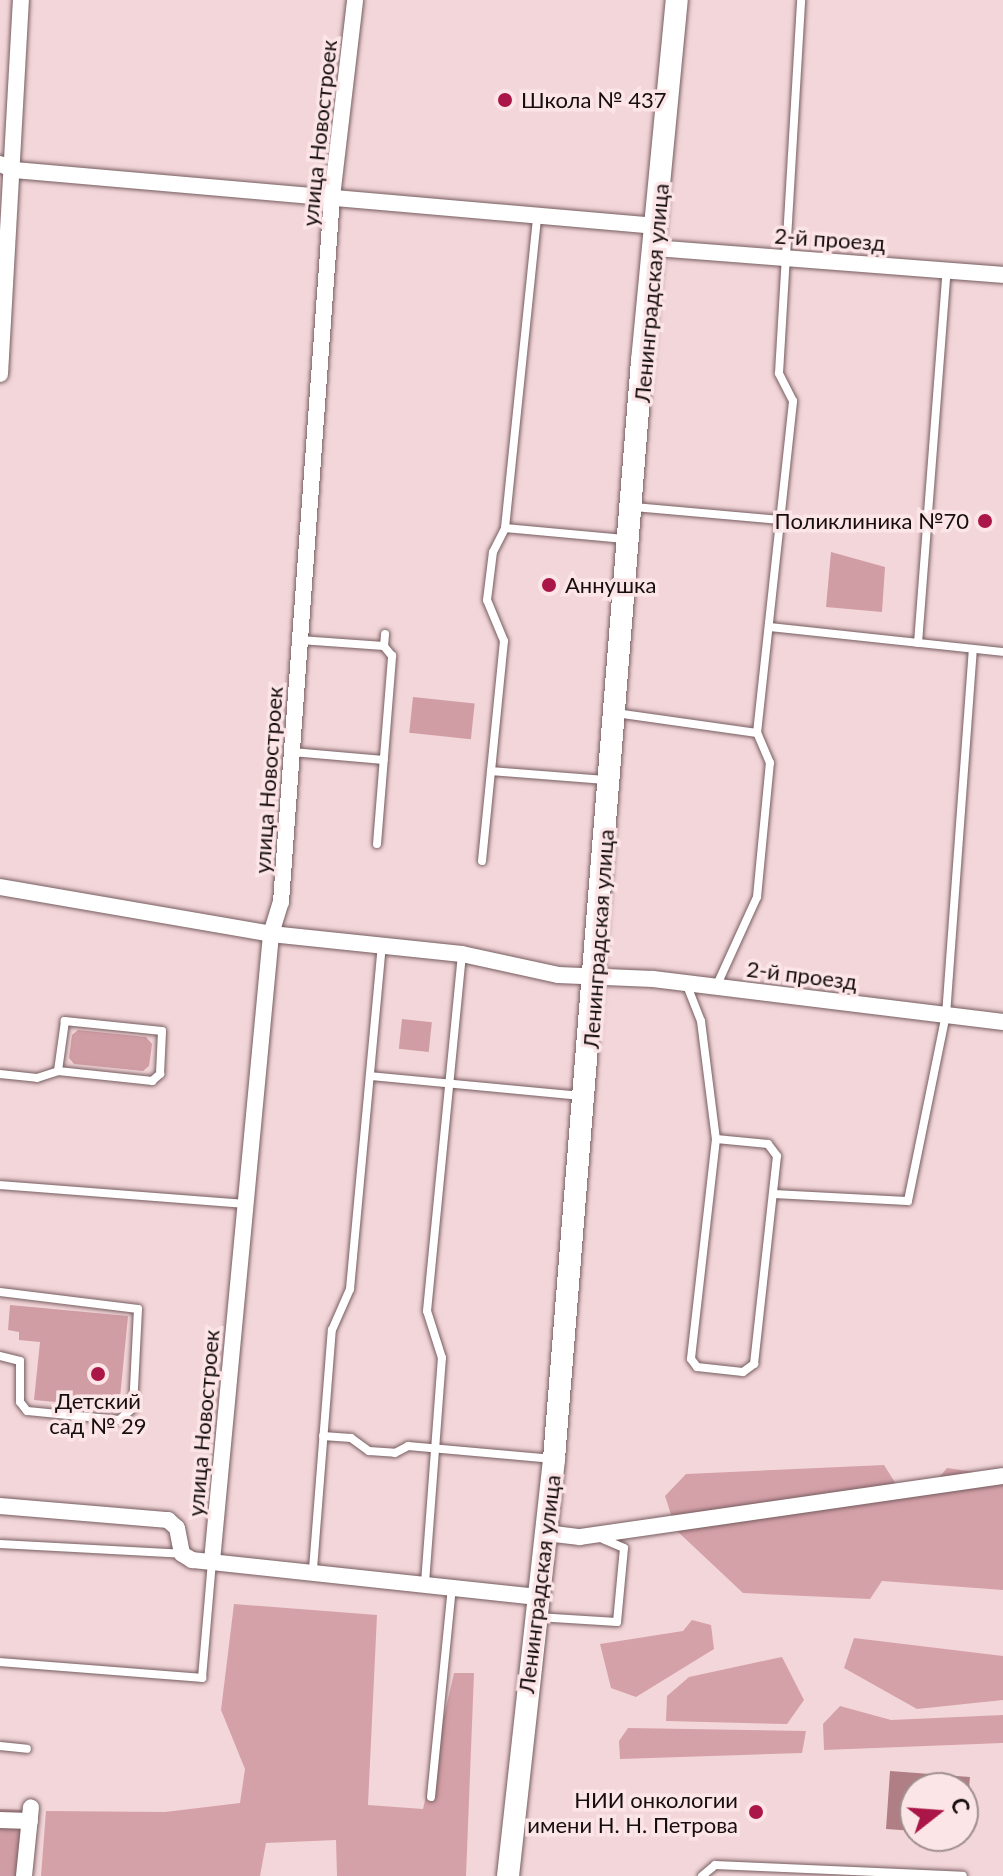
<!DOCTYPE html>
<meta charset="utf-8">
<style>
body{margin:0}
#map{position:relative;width:1003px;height:1876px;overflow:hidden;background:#f3d6d9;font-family:Lato,sans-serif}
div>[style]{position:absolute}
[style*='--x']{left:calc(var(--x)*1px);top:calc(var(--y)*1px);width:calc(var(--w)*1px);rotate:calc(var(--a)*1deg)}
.green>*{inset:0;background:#d09da4;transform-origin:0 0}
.forest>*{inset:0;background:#d5a1a8}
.water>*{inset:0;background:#b07e85}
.roads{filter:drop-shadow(0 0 2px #765d60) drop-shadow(0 0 2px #765d60)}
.lane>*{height:8px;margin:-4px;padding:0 4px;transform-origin:4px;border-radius:4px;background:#fff}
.street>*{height:16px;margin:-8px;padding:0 8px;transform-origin:8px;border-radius:8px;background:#fff}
.secondary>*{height:22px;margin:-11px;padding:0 11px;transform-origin:11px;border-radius:11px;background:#fff}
.dots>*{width:22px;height:22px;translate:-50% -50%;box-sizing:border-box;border:4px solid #fce5e7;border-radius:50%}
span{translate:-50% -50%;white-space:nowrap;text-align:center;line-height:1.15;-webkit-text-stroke:7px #fce5e7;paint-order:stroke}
.poi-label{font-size:22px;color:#160d0e}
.left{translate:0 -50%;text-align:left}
.right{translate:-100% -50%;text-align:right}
.street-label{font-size:22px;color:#160d0e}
.north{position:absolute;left:899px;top:1772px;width:80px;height:80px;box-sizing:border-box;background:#fce5e7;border:2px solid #a08f90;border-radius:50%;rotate:73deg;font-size:22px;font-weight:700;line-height:32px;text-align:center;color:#160d0e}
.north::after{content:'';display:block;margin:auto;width:28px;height:36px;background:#aa1647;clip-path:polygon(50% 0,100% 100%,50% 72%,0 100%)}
</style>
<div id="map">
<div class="green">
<div style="clip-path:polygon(831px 552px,885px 567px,882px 612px,826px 607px)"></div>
<div style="left:413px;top:697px;width:62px;height:36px;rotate:6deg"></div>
<div style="left:402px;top:1019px;width:30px;height:30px;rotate:6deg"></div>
<div style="clip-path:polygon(78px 1030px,146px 1037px,152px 1044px,149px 1066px,143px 1071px,74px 1064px,69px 1058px,72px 1035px)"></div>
<div style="clip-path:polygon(10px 1305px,128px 1316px,119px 1408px,34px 1400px,40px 1342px,19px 1340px,19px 1332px,8px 1330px)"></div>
<div style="clip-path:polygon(0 1809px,24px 1810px,17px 1876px,0 1876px)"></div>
</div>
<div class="forest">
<div style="clip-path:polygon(884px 1465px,896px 1484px,933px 1485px,947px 1468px,1003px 1476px,1003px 1590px,882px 1581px,870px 1599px,743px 1593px,676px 1530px,665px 1496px,686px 1474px)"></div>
<div style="clip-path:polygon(234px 1604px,377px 1615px,368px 1805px,423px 1809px,454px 1673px,474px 1673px,466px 1876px,337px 1876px,336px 1840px,266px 1843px,260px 1876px,41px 1876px,46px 1811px,165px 1812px,240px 1803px,245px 1769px,221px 1710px)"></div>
<div style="clip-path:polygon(692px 1620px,711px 1625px,714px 1649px,636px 1697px,611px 1688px,600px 1644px,683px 1631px)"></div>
<div style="clip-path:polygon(854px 1638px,1003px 1656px,1003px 1700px,917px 1709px,844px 1668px)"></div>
<div style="clip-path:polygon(782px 1657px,804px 1700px,787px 1724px,666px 1721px,667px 1696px,689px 1677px)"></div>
<div style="clip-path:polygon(840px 1706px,891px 1720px,1003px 1715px,1003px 1743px,824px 1750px,823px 1724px)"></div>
<div style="clip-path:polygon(628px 1728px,806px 1731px,802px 1753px,620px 1759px,619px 1741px)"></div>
</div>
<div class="water">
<div style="clip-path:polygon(890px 1771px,970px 1777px,965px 1835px,963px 1788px,915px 1788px,915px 1831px,886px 1829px)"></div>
</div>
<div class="roads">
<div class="lane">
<div style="--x:634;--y:507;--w:147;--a:5.1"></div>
<div style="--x:505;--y:528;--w:120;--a:5.3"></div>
<div style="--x:769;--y:627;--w:235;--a:6.1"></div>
<div style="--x:300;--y:640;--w:84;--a:4.1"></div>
<div style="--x:918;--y:643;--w:374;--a:-85.6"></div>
<div style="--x:616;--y:713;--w:142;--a:8.1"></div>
<div style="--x:292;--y:752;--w:92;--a:5"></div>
<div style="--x:491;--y:771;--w:114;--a:4.5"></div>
<div style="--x:377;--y:844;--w:189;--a:-85.4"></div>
<div style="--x:392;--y:656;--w:13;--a:-129"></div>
<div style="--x:384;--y:646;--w:12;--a:-85"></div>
<div style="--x:482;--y:861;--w:221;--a:-84.3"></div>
<div style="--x:504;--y:641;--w:44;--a:-112.5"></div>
<div style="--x:487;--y:600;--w:48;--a:-82.9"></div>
<div style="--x:493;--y:552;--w:27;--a:-63"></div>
<div style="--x:505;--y:528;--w:314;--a:-84.1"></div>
<div style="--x:686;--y:983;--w:41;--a:68.5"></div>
<div style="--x:701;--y:1021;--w:119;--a:82.8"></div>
<div style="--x:716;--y:1139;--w:221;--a:96.5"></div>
<div style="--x:691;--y:1359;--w:10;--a:53"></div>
<div style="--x:697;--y:1367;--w:46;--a:6.2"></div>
<div style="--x:743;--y:1372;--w:14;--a:-36"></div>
<div style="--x:754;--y:1364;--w:209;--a:-83.7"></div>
<div style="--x:777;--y:1156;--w:15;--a:-127"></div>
<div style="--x:768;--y:1144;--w:52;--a:-174.5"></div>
<div style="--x:716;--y:987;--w:99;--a:-65.5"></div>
<div style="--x:757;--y:897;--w:135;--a:-84.5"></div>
<div style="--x:770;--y:763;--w:33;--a:-113"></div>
<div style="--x:757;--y:733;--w:334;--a:-83.8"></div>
<div style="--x:793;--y:401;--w:31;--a:-117"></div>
<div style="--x:779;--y:373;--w:374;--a:-86.6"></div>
<div style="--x:0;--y:1074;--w:37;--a:6"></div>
<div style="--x:37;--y:1078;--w:22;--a:-18"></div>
<div style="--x:58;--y:1071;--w:95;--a:6.1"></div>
<div style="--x:152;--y:1081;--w:11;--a:-41"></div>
<div style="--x:160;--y:1074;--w:43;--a:-87.3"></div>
<div style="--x:162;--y:1031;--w:98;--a:-174.1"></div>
<div style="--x:65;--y:1021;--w:50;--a:98"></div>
<div style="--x:370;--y:1076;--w:211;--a:5.4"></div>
<div style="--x:0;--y:1185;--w:246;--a:4.4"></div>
<div style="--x:773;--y:1194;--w:135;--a:3"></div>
<div style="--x:908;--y:1201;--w:190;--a:-78.5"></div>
<div style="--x:946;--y:1015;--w:367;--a:-85.8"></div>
<div style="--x:0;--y:1292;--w:139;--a:7"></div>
<div style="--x:138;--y:1309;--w:99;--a:92.9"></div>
<div style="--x:133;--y:1408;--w:18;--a:139"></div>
<div style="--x:119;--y:1420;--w:92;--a:-174.4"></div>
<div style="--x:27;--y:1411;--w:11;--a:-128"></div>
<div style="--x:20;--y:1402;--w:41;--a:-90"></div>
<div style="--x:20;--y:1361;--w:21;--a:-166"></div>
<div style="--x:323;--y:1436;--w:28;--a:4"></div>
<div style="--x:351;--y:1438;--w:22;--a:36"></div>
<div style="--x:369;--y:1451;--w:26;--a:4"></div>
<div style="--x:395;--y:1453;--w:15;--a:-28"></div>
<div style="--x:408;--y:1446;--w:146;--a:5.1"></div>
<div style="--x:0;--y:1544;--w:182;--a:3.1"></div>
<div style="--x:313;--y:1569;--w:240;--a:-85.5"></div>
<div style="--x:332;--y:1330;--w:45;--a:-66.3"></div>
<div style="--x:350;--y:1289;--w:345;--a:-84.7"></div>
<div style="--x:425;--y:1583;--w:226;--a:-85.7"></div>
<div style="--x:442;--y:1358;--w:49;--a:-107.7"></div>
<div style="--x:427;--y:1311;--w:359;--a:-84.4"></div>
<div style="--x:537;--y:1617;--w:80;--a:3.6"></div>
<div style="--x:617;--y:1622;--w:74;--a:-84.6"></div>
<div style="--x:624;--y:1548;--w:23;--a:-157"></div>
<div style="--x:0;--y:1662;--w:203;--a:4.5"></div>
<div style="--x:202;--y:1678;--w:116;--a:-85.1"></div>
<div style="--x:0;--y:1746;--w:27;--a:6"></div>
<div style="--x:431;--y:1797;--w:211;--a:-84.3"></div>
<div style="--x:702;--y:1876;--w:17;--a:-40"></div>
<div style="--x:715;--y:1865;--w:248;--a:2.5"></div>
</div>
<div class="street">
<div style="--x:0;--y:164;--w:15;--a:23"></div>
<div style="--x:14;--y:170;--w:645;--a:4.98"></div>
<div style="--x:654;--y:248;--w:350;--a:4.4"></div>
<div style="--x:0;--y:374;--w:375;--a:-86.8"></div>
<div style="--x:0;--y:887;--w:275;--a:9.8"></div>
<div style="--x:271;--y:934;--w:192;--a:6"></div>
<div style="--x:462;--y:954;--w:98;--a:12.3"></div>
<div style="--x:558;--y:975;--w:95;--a:2.4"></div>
<div style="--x:653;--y:979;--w:353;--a:7"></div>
<div style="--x:0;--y:1506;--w:169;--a:4.8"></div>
<div style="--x:168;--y:1520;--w:12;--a:42"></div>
<div style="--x:177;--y:1528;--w:26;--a:79"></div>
<div style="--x:182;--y:1554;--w:12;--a:31"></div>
<div style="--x:192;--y:1560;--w:349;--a:6.1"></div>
<div style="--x:546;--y:1533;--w:34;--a:7"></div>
<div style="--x:580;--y:1537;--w:427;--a:-8.2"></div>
<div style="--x:212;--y:1561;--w:630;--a:-84.62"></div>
<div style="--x:271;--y:934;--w:34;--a:-73"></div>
<div style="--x:281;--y:902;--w:707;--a:-85.86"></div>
<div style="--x:332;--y:197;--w:198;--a:-83.3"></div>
<div style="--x:0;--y:1820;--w:30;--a:2"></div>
<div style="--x:24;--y:1876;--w:69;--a:-84.2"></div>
</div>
<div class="secondary">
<div style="--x:508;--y:1876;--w:420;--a:-83.7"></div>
<div style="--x:554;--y:1459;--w:1102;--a:-85.42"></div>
<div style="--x:642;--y:361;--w:363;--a:-84.5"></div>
</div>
</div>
<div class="dots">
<div style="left:505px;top:100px;background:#aa1647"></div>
<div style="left:985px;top:521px;background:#aa1647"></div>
<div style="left:549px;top:585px;background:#aa1647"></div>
<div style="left:98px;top:1374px;background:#aa1647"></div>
<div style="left:756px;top:1812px;background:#aa1647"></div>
</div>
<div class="poi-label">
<span class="left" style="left:521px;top:100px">Школа № 437</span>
<span class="right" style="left:969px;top:521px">Поликлиника №70</span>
<span class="left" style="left:565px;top:585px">Аннушка</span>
<span style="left:98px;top:1413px">Детский<br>сад № 29</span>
<span class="right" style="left:738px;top:1812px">НИИ онкологии<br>имени Н. Н. Петрова</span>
</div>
<div class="street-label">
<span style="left:319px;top:133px;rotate:-84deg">улица Новостроек</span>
<span style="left:830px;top:239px;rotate:4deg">2-й проезд</span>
<span style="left:651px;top:293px;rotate:-85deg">Ленинградская улица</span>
<span style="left:268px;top:780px;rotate:-86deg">улица Новостроек</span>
<span style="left:598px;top:939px;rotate:-86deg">Ленинградская улица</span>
<span style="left:802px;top:975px;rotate:7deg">2-й проезд</span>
<span style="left:203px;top:1423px;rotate:-85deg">улица Новостроек</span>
<span style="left:539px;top:1584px;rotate:-83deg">Ленинградская улица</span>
</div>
<div class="north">С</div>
</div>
